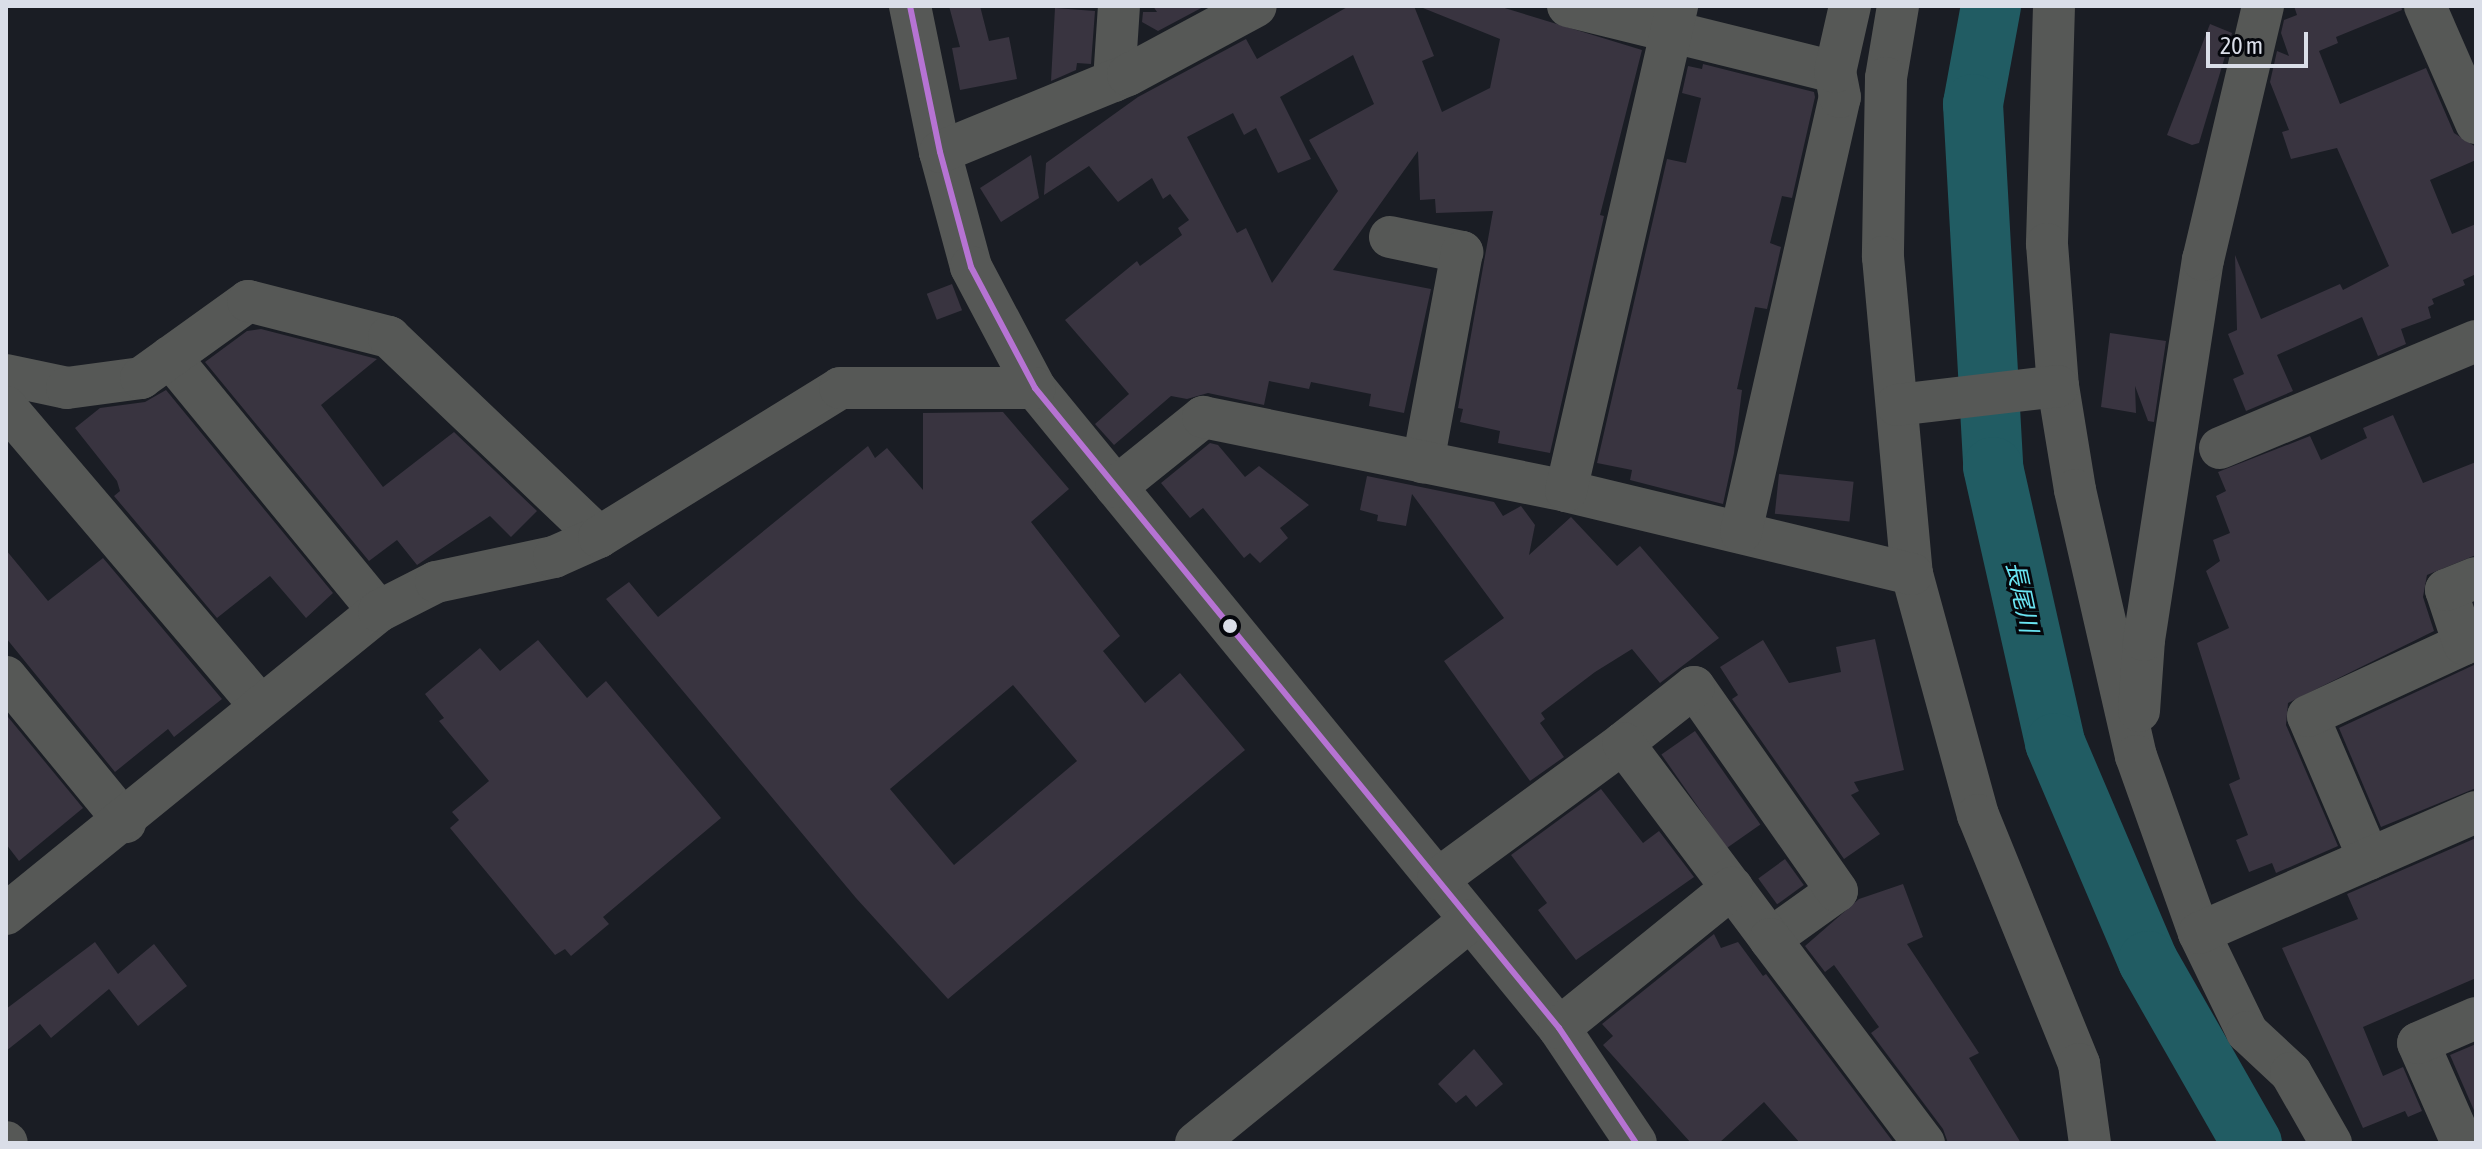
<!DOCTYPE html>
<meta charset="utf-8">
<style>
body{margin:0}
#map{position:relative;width:2482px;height:1149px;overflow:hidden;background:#1a1d24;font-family:"Asap Condensed","Noto Sans JP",sans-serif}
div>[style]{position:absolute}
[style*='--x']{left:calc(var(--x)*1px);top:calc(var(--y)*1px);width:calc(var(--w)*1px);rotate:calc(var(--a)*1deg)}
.river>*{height:60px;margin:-30px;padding:0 30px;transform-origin:30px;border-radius:30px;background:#215c63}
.building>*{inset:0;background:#393440;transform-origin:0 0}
.minor>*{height:42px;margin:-21px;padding:0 21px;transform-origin:21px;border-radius:21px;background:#565856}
.bus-1>*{height:6px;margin:-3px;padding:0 3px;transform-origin:3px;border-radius:3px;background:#b673d3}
.dots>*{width:22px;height:22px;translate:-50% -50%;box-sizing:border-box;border:4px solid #05070c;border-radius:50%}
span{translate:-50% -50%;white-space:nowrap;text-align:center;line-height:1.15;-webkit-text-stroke:6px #05070c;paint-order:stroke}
.water-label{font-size:24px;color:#6ae5f3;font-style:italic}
.frame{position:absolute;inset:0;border:8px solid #dadee8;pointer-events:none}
.scale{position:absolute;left:2206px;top:32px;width:102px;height:36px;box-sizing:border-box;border:4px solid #dadee8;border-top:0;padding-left:10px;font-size:24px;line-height:28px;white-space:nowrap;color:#dadee8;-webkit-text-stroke:6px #05070c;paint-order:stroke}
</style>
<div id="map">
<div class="river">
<div style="--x:1991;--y:6;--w:100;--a:100.4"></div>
<div style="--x:1973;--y:104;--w:364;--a:86.8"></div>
<div style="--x:1993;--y:467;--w:283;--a:77.3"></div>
<div style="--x:2055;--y:743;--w:237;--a:66.9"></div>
<div style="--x:2148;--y:961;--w:210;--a:60.3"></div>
</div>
<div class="building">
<div style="clip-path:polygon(949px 6px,980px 6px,989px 41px,1009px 37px,1017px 79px,960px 90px,952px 48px,960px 47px)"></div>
<div style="clip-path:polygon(1153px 6px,1205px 6px,1158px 31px,1142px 22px,1143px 12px,1157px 12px)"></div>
<div style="clip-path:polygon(evenodd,1349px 6px,1414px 6px,1434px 56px,1422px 61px,1442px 112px,1490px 88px,1500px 39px,1418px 6px,1498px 6px,1642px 50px,1600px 215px,1604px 216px,1550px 453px,1498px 443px,1500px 431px,1460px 422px,1463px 409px,1458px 408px,1493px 211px,1436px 213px,1435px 199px,1420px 200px,1418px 151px,1333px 270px,1431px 289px,1404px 413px,1369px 406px,1371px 394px,1311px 382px,1309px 389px,1269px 381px,1264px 405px,1208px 393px,1187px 399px,1171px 396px,1114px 445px,1095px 424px,1129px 394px,1065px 320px,1137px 261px,1140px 266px,1182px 235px,1178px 228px,1189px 220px,1170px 194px,1163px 199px,1152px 178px,1118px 202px,1089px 166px,1044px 195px,1046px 163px,1138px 97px,1246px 39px,1257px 59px,1349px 6px,1353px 55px,1374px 104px,1309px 140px,1338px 191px,1272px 283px,1246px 228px,1237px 233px,1187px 137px,1233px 113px,1244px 135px,1256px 128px,1278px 173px,1311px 159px,1280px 97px,1353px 55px)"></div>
<div style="clip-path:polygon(2294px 6px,2401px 6px,2402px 10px,2336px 37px,2338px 43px,2319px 51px,2340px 104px,2426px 68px,2454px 133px,2476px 147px,2476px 160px,2430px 180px,2452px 234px,2476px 224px,2476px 274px,2463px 280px,2465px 285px,2432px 299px,2434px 304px,2428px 307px,2431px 318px,2401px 329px,2406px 344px,2378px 356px,2362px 317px,2277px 355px,2293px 391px,2246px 411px,2233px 379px,2244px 374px,2228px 334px,2237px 330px,2235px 255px,2261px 319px,2340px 284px,2343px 290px,2389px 266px,2337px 148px,2291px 159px,2282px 132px,2289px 130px,2270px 82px,2277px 51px,2289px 56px,2281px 33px,2284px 20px,2297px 15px)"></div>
<div style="clip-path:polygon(1055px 8px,1095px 11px,1091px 64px,1077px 63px,1076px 70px,1051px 81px)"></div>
<div style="clip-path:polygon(2210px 24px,2232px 33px,2199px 143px,2192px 145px,2167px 135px)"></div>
<div style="clip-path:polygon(1703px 64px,1814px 92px,1815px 97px,1792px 198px,1782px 196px,1770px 243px,1781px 247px,1767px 309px,1755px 307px,1737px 389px,1742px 390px,1734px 453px,1723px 504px,1630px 480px,1632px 470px,1597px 463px,1667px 159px,1686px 163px,1701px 98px,1682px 93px,1688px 66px,1702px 69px)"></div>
<div style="clip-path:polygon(1031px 155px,1039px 198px,1001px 222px,980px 188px)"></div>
<div style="left:952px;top:284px;width:28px;height:27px;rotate:69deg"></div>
<div style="clip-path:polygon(261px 329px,377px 359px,321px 405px,383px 487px,454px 432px,537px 511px,511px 537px,490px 516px,417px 565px,397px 540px,369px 561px,205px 362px,247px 331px)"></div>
<div style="clip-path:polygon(2110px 333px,2166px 341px,2154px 422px,2148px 421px,2135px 386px,2136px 413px,2101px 407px)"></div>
<div style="clip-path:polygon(166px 390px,333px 593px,306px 618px,270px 576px,217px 618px,114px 496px,120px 491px,117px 481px,75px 428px,100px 408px,145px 402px)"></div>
<div style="clip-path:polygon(evenodd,1003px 412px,1069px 489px,1031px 522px,1120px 636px,1103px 651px,1145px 703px,1180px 673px,1245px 750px,948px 999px,856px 898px,606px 599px,629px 582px,658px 617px,868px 446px,875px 458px,887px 448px,923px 490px,923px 413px,1003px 412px,1013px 685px,1077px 761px,954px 865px,890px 789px,1013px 685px)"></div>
<div style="clip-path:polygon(2393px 415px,2423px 483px,2476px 462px,2476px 555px,2427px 575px,2423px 597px,2434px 631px,2288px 703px,2286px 725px,2338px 846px,2276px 873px,2272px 863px,2249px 872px,2236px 840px,2248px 835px,2229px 784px,2240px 779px,2197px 643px,2229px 628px,2206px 571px,2220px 561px,2213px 540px,2230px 533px,2216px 496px,2226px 491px,2218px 472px,2310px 436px,2321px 460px,2367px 438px,2363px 428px)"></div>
<div style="clip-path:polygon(1210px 443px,1218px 445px,1245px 477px,1259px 466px,1309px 505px,1280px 528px,1288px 538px,1260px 563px,1250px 553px,1244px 558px,1203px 508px,1190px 518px,1161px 483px)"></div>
<div style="left:1779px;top:474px;width:75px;height:40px;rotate:6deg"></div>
<div style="clip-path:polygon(1367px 476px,1494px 502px,1503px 516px,1521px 506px,1535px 525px,1529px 555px,1571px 517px,1617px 566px,1640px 546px,1719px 638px,1660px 683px,1632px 649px,1595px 672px,1541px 713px,1545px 719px,1540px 723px,1564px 757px,1530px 781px,1444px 661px,1504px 618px,1412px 494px,1406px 526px,1377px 521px,1378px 515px,1360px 510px)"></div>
<div style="clip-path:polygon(6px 550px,48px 601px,103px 558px,222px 699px,174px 737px,168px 729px,115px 772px,6px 638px)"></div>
<div style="clip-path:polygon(1875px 639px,1904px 770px,1854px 782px,1859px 791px,1851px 795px,1880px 834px,1844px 859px,1732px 699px,1738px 695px,1720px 667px,1763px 640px,1789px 683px,1841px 672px,1836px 647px)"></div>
<div style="clip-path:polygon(538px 640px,587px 698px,606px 681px,721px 818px,603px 917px,609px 924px,571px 956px,565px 949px,555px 955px,450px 828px,459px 820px,452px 812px,489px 781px,439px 721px,444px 718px,425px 694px,480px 648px,500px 671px)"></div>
<div style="clip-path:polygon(2476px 664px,2476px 788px,2381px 827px,2339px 728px)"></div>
<div style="clip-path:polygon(8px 717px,83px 808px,19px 861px,6px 844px)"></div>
<div style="left:1695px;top:731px;width:114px;height:41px;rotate:55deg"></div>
<div style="clip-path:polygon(1601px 789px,1643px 843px,1659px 831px,1694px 877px,1576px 960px,1538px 910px,1547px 903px,1511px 855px)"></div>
<div style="clip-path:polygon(2476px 838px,2476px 978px,2363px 1027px,2383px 1076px,2403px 1067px,2422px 1111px,2408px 1117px,2405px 1111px,2363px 1128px,2282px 948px,2358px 919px,2347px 894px)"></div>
<div style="left:1785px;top:859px;width:32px;height:33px;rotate:54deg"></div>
<div style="clip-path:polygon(1903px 884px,1923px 937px,1907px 944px,1979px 1053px,1969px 1058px,2021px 1143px,1948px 1143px,1943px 1129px,1871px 1033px,1879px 1027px,1834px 965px,1825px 972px,1805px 946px,1859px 899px)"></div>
<div style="clip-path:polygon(1714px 934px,1721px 948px,1738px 942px,1763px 976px,1766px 974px,1894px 1143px,1800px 1143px,1764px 1102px,1719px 1143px,1691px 1143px,1603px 1045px,1613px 1036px,1602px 1024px)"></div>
<div style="clip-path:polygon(95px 942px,118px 974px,154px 944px,187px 986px,138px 1026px,109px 989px,51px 1038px,40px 1024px,6px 1051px,6px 1009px)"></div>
<div style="clip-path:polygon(2476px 1044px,2476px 1115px,2450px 1055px)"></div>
<div style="clip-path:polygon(1474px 1049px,1503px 1084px,1476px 1107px,1466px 1095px,1456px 1103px,1438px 1084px)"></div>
</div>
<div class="minor">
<div style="--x:910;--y:6;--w:149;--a:78.4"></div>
<div style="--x:940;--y:152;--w:119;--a:74.9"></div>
<div style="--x:971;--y:267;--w:137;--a:62.1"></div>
<div style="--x:1035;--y:388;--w:827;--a:50.69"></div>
<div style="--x:1559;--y:1028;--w:138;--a:56.2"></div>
<div style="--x:1568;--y:6;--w:275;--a:13.9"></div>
<div style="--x:1898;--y:6;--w:73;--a:99.5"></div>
<div style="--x:1886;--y:78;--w:179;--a:91"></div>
<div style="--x:1883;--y:257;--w:318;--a:84.8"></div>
<div style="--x:1912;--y:574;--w:250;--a:74.7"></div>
<div style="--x:1978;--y:815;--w:269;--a:67.9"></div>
<div style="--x:2079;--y:1064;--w:80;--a:82.1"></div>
<div style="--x:2054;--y:6;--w:238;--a:91.7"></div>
<div style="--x:2047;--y:244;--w:142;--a:85.6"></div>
<div style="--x:2058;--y:386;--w:105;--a:80.7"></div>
<div style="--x:2075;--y:490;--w:273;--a:77.1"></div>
<div style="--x:2136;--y:756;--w:188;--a:70.4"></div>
<div style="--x:2199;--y:933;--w:110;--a:64.1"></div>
<div style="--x:2247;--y:1032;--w:60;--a:43"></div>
<div style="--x:2291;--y:1073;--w:81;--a:60.3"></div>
<div style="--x:2425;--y:6;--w:128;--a:66.4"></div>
<div style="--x:1114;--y:81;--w:75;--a:-86.2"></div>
<div style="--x:940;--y:152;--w:203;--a:-22.3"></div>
<div style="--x:1128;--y:75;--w:145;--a:-28.3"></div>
<div style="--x:1390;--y:237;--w:74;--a:11.8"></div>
<div style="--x:1462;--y:252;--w:214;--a:100.5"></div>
<div style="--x:170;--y:357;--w:329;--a:50.6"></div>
<div style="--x:6;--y:375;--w:62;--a:12"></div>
<div style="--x:67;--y:388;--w:75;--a:-7.7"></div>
<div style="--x:141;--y:378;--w:132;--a:-35.7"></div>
<div style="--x:248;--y:301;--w:146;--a:14.3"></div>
<div style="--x:389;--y:337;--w:290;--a:43.6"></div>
<div style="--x:1897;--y:405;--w:162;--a:-6.7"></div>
<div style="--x:6;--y:407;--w:392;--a:49.6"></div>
<div style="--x:2220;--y:448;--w:277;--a:-22.7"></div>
<div style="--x:1116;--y:487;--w:112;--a:-38.8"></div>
<div style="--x:1203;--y:417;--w:370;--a:11.5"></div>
<div style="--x:1566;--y:491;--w:356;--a:13.5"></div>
<div style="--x:1566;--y:491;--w:498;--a:-77.1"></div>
<div style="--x:1741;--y:532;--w:446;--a:-77.2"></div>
<div style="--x:1840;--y:97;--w:25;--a:-101"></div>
<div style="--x:1835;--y:72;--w:68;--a:-77.2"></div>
<div style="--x:6;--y:677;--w:188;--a:50.6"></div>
<div style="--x:2139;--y:711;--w:71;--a:-86"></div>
<div style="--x:2144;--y:640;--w:385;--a:-81.2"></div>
<div style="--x:2203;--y:260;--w:261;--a:-76.7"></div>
<div style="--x:2369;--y:859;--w:155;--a:-113.1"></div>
<div style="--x:2308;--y:716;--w:172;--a:-24.8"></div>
<div style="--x:2464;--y:644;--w:57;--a:-108.4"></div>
<div style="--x:2446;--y:590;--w:32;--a:-22"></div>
<div style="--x:1438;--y:879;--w:230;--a:-36.3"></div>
<div style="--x:6;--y:914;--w:481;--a:-39.1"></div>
<div style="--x:379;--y:611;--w:64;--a:-27"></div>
<div style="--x:436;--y:582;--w:121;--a:-12"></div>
<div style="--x:554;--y:557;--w:49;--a:-24"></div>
<div style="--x:599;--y:537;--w:283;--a:-31.7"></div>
<div style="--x:840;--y:388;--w:195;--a:0"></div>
<div style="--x:2199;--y:933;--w:302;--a:-23.6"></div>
<div style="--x:1770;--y:939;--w:82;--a:-35.6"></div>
<div style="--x:1837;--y:891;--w:249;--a:-125"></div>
<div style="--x:1694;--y:687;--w:90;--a:141.7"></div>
<div style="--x:1623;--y:743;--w:181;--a:53.1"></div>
<div style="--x:1732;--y:888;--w:64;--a:53.3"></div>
<div style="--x:1770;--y:939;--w:256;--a:53"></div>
<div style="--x:1559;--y:1028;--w:223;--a:-39"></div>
<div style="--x:6;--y:1142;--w:1;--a:45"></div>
<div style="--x:1196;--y:1143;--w:353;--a:-39.1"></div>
<div style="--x:2462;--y:1143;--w:109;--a:-113.7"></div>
<div style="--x:2418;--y:1043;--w:63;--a:-23.3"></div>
</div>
<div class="bus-1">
<div style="--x:910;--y:6;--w:149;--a:78.4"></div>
<div style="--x:940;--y:152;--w:119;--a:74.9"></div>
<div style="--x:971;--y:267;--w:137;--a:62.1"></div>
<div style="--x:1035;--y:388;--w:827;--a:50.69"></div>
<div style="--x:1559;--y:1028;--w:138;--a:56.2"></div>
</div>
<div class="dots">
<div style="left:1230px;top:626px;background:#dadee8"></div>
</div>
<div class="water-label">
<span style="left:2022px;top:597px;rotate:78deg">長尾川</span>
</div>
<div class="frame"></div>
<div class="scale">20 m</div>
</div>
